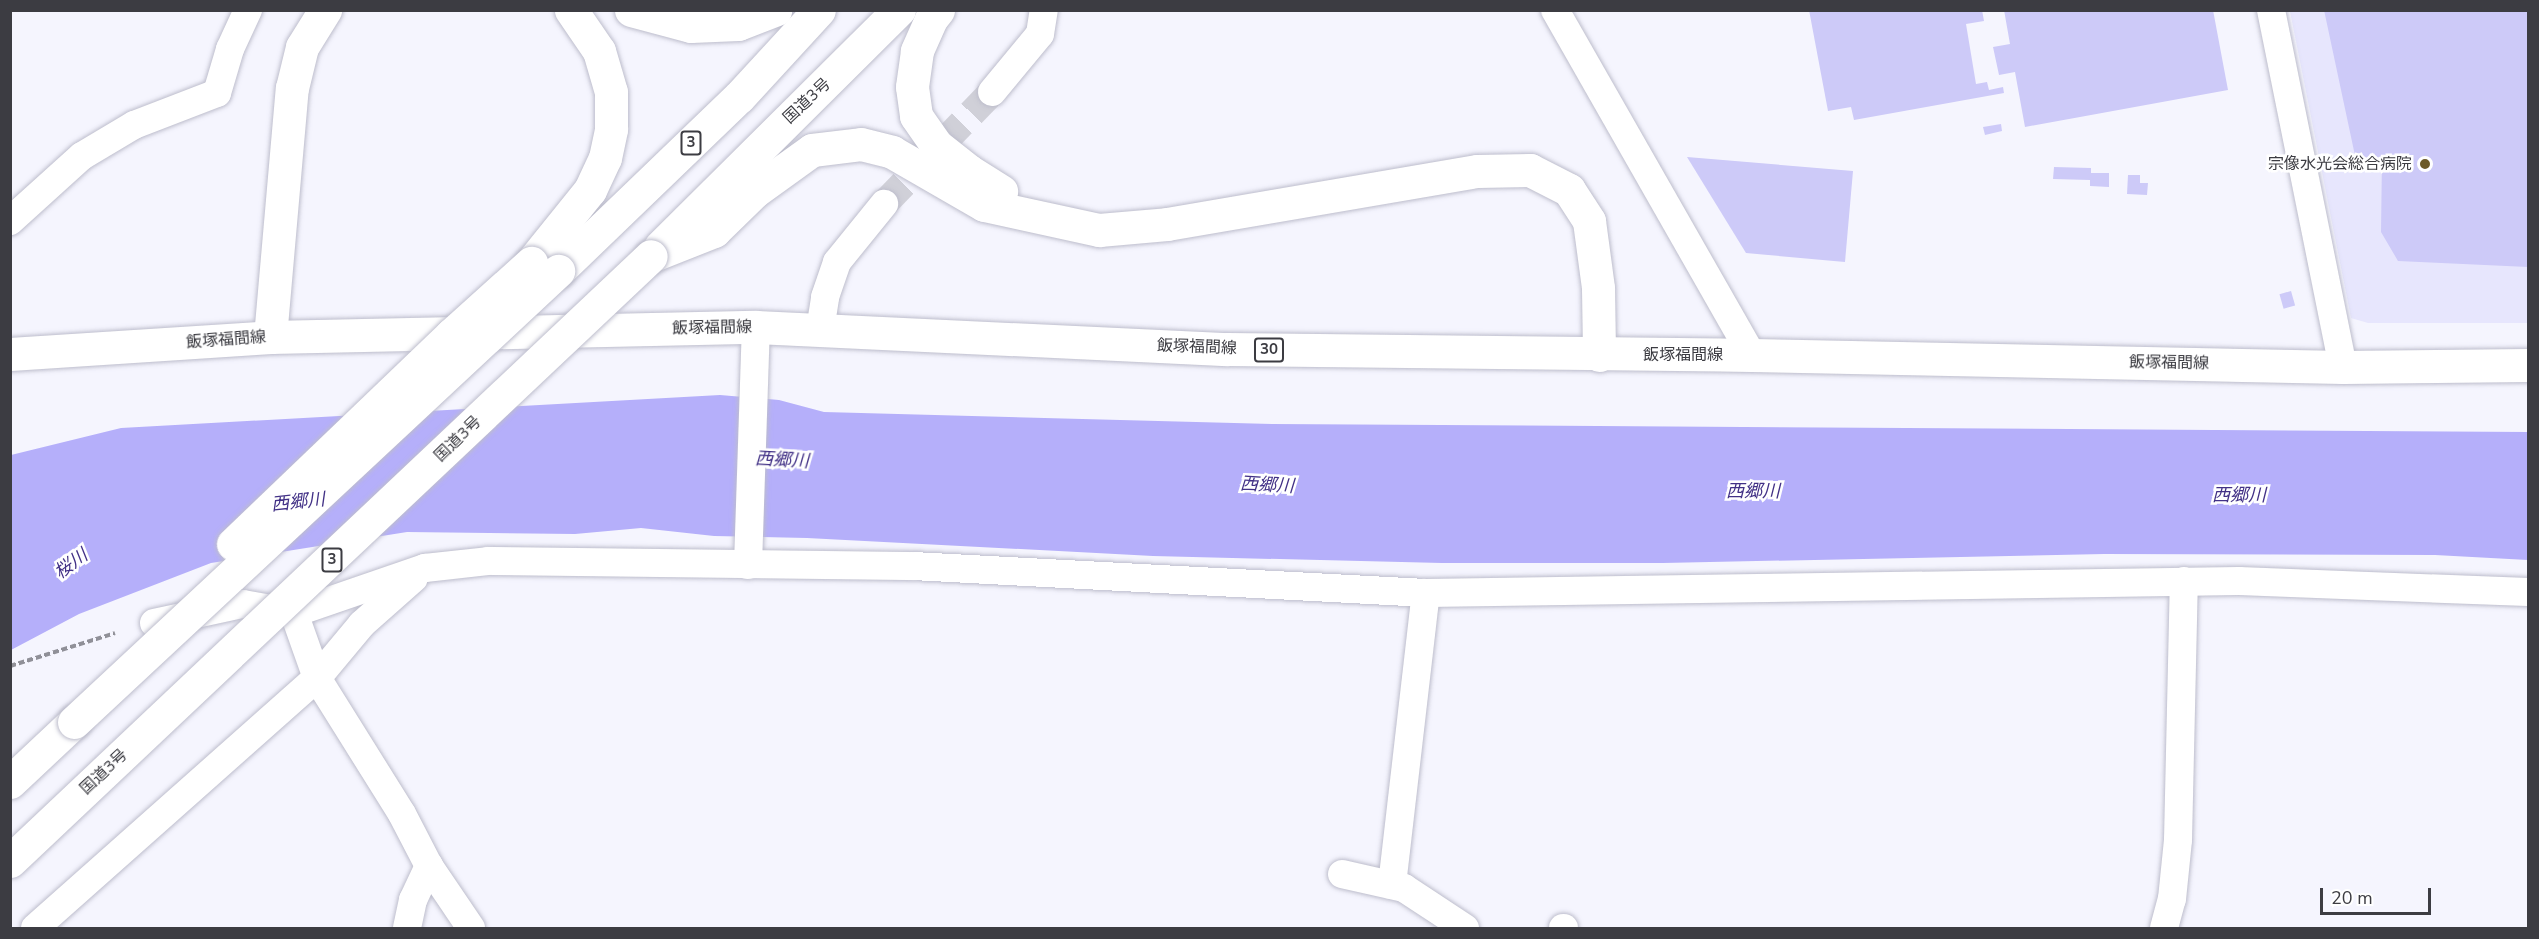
<!DOCTYPE html>
<meta charset="utf-8">
<style>
body{margin:0}
#map{position:relative;width:2539px;height:939px;overflow:hidden;background:#f5f5fe;font-family:"Nunito Sans","Noto Sans JP",sans-serif}
div>[style]{position:absolute}
[style*='--x']{left:calc(var(--x)*1px);top:calc(var(--y)*1px);width:calc(var(--w)*1px);rotate:calc(var(--a)*1deg)}
.built>*{inset:0;background:#e7e6fd}
.water>*{inset:0;background:#b5affa}
.building>*{inset:0;background:#cdcaf8;transform-origin:0 0}
.street-tunnel>*{height:28px;margin-top:-14px;transform-origin:0;background:repeating-linear-gradient(90deg,#d0d0d8 0 28px,transparent 0 42px)}
.path>*{height:4px;margin-top:-2px;transform-origin:0;background:repeating-linear-gradient(90deg,#909098 0 6px,transparent 0 9px)}
.roads{filter:drop-shadow(0 0 2px #bdbdcc) drop-shadow(0 0 2px #bdbdcc)}
.street>*{height:28px;margin:-14px;padding:0 14px;transform-origin:14px;border-radius:14px;background:#fff}
.primary>*{height:33px;margin:-16.5px;padding:0 16.5px;transform-origin:16.5px;border-radius:16.5px;background:#fff}
.highway>*{height:33px;margin:-16.5px;padding:0 16.5px;transform-origin:16.5px;border-radius:16.5px;background:#fff}
.bridges{filter:drop-shadow(0 0 2px #bdbdcc) drop-shadow(0 0 2px #bdbdcc)}
.highway-bridge>*{height:33px;margin:-16.5px;padding:0 16.5px;transform-origin:16.5px;border-radius:16.5px;background:#fff}
.dots>*{width:16px;height:16px;translate:-50% -50%;box-sizing:border-box;border:3px solid #fff;border-radius:50%}
span{translate:-50% -50%;white-space:nowrap;text-align:center;line-height:1.15;-webkit-text-stroke:5px #fff;paint-order:stroke}
.shield-label span{padding:2px 4px;background:#fff;border:2px solid;border-radius:4px;-webkit-text-stroke-width:0}
.shield-label{font-size:15px;color:#3c3c42;font-weight:700}
.street-label{font-size:16px;color:#3c3c42}
.poi-label{font-size:16px;color:#3c3c42}
.right{translate:-100% -50%;text-align:right}
.water-label{font-size:18px;color:#423186;font-style:italic}
.frame{position:absolute;inset:0;border:12px solid #3c3c42;pointer-events:none}
.scale{position:absolute;left:2320px;top:888px;width:111px;height:27px;box-sizing:border-box;border:3px solid #3c3c42;border-top:0;padding-left:8px;font-size:18px;line-height:21px;white-space:nowrap;color:#3c3c42;-webkit-text-stroke:4px #fff;paint-order:stroke}
</style>
<div id="map">
<div class="built">
<div style="clip-path:polygon(2290px 11px,2528px 11px,2528px 323px,2368px 323px,2351px 318px)"></div>
</div>
<div class="water">
<div style="clip-path:polygon(720px 395px,779px 400px,824px 412px,1272px 424px,2528px 432px,2528px 560px,2435px 555px,2104px 554px,1663px 563px,1442px 563px,1153px 556px,807px 538px,714px 536px,641px 528px,575px 534px,407px 532px,211px 563px,79px 614px,11px 650px,11px 455px,121px 428px)"></div>
</div>
<div class="building">
<div style="clip-path:polygon(1809px 10px,1982px 10px,1984px 21px,1966px 24px,1976px 84px,1987px 82px,1989px 90px,2003px 87px,2004px 93px,1854px 120px,1851px 107px,1828px 111px)"></div>
<div style="clip-path:polygon(2004px 10px,2213px 10px,2228px 90px,2025px 127px,2015px 72px,1999px 75px,1993px 47px,2010px 44px)"></div>
<div style="clip-path:polygon(2324px 10px,2528px 10px,2528px 267px,2398px 261px,2381px 232px,2382px 157px,2357px 165px)"></div>
<div style="clip-path:polygon(2001px 124px,2002px 131px,1985px 135px,1983px 127px)"></div>
<div style="clip-path:polygon(1687px 157px,1853px 171px,1845px 262px,1746px 253px)"></div>
<div style="clip-path:polygon(2054px 167px,2091px 168px,2091px 173px,2109px 173px,2109px 187px,2090px 186px,2090px 180px,2053px 179px)"></div>
<div style="clip-path:polygon(2128px 175px,2140px 175px,2140px 183px,2148px 183px,2147px 195px,2127px 194px)"></div>
<div style="left:2291px;top:291px;width:15px;height:12px;rotate:74deg"></div>
</div>
<div class="street-tunnel">
<div style="--x:884;--y:204;--w:156;--a:-46"></div>
</div>
<div class="path">
<div style="--x:10;--y:666;--w:110;--a:-17.4"></div>
</div>
<div class="roads">
<div class="street">
<div style="--x:1555;--y:10;--w:397;--a:60.3"></div>
<div style="--x:2271;--y:10;--w:364;--a:78.6"></div>
<div style="--x:992;--y:92;--w:75;--a:-50.4"></div>
<div style="--x:1040;--y:34;--w:24;--a:-81"></div>
<div style="--x:10;--y:221;--w:97;--a:-42.1"></div>
<div style="--x:82;--y:156;--w:61;--a:-30.8"></div>
<div style="--x:134;--y:125;--w:89;--a:-21.1"></div>
<div style="--x:217;--y:93;--w:46;--a:-73.5"></div>
<div style="--x:230;--y:49;--w:43;--a:-65.2"></div>
<div style="--x:820;--y:330;--w:33;--a:-81"></div>
<div style="--x:825;--y:297;--w:37;--a:-71"></div>
<div style="--x:837;--y:262;--w:75;--a:-51"></div>
<div style="--x:748;--y:565;--w:238;--a:-88.1"></div>
<div style="--x:294;--y:613;--w:69;--a:70.5"></div>
<div style="--x:317;--y:678;--w:160;--a:58"></div>
<div style="--x:402;--y:814;--w:59;--a:62.6"></div>
<div style="--x:429;--y:866;--w:75;--a:55.9"></div>
<div style="--x:154;--y:623;--w:91;--a:-12.1"></div>
<div style="--x:243;--y:604;--w:52;--a:10"></div>
<div style="--x:294;--y:613;--w:139;--a:-19"></div>
<div style="--x:425;--y:568;--w:63;--a:-6.3"></div>
<div style="--x:488;--y:561;--w:425;--a:0.7"></div>
<div style="--x:913;--y:566;--w:514;--a:3.01"></div>
<div style="--x:1426;--y:593;--w:813;--a:-0.85"></div>
<div style="--x:2239;--y:581;--w:289;--a:2.2"></div>
<div style="--x:1342;--y:874;--w:64;--a:12.7"></div>
<div style="--x:1404;--y:888;--w:73;--a:33.3"></div>
<div style="--x:1392;--y:885;--w:294;--a:-83.4"></div>
<div style="--x:35;--y:928;--w:377;--a:-41.6"></div>
<div style="--x:317;--y:678;--w:70;--a:-50.2"></div>
<div style="--x:362;--y:624;--w:69;--a:-41.5"></div>
<div style="--x:407;--y:928;--w:29;--a:-78"></div>
<div style="--x:413;--y:900;--w:38;--a:-65"></div>
<div style="--x:1563;--y:928;--w:1;--a:0"></div>
<div style="--x:2164;--y:928;--w:30;--a:-75"></div>
<div style="--x:2172;--y:899;--w:59;--a:-84.2"></div>
<div style="--x:2178;--y:840;--w:259;--a:-88.7"></div>
</div>
<div class="primary">
<div style="--x:10;--y:354;--w:261;--a:-3.7"></div>
<div style="--x:270;--y:337;--w:486;--a:-1.2"></div>
<div style="--x:756;--y:327;--w:472;--a:2.7"></div>
<div style="--x:1227;--y:349;--w:525;--a:0.65"></div>
<div style="--x:1752;--y:355;--w:591;--a:1.16"></div>
<div style="--x:2343;--y:367;--w:185;--a:-0.6"></div>
</div>
<div class="highway">
<div style="--x:631;--y:10;--w:62;--a:14.9"></div>
<div style="--x:691;--y:26;--w:47;--a:-2.4"></div>
<div style="--x:738;--y:24;--w:40;--a:-21"></div>
<div style="--x:938;--y:10;--w:11;--a:128"></div>
<div style="--x:931;--y:19;--w:35;--a:114"></div>
<div style="--x:917;--y:51;--w:36;--a:98"></div>
<div style="--x:912;--y:87;--w:29;--a:82"></div>
<div style="--x:916;--y:116;--w:35;--a:55"></div>
<div style="--x:936;--y:145;--w:42;--a:38.2"></div>
<div style="--x:969;--y:171;--w:38;--a:32"></div>
<div style="--x:660;--y:247;--w:337;--a:-44.8"></div>
<div style="--x:651;--y:256;--w:68;--a:-21.6"></div>
<div style="--x:714;--y:231;--w:57;--a:-44.3"></div>
<div style="--x:755;--y:191;--w:70;--a:-35.7"></div>
<div style="--x:812;--y:150;--w:49;--a:-7"></div>
<div style="--x:861;--y:144;--w:32;--a:14"></div>
<div style="--x:892;--y:152;--w:106;--a:29.9"></div>
<div style="--x:984;--y:205;--w:118;--a:12.3"></div>
<div style="--x:1099;--y:230;--w:68;--a:-5"></div>
<div style="--x:1167;--y:224;--w:314;--a:-9.7"></div>
<div style="--x:1477;--y:171;--w:53;--a:-1.1"></div>
<div style="--x:1530;--y:170;--w:44;--a:27.1"></div>
<div style="--x:1569;--y:190;--w:37;--a:57"></div>
<div style="--x:1589;--y:221;--w:68;--a:82.3"></div>
<div style="--x:1598;--y:288;--w:67;--a:89.1"></div>
<div style="--x:531;--y:263;--w:94;--a:-51.1"></div>
<div style="--x:590;--y:190;--w:35;--a:-65"></div>
<div style="--x:605;--y:158;--w:30;--a:-78"></div>
<div style="--x:611;--y:129;--w:37;--a:-90"></div>
<div style="--x:611;--y:92;--w:43;--a:-106.3"></div>
<div style="--x:599;--y:51;--w:50;--a:-124.3"></div>
<div style="--x:558;--y:271;--w:251;--a:-43.9"></div>
<div style="--x:739;--y:97;--w:118;--a:-47.4"></div>
<div style="--x:270;--y:337;--w:250;--a:-85"></div>
<div style="--x:292;--y:88;--w:42;--a:-76.3"></div>
<div style="--x:302;--y:47;--w:44;--a:-58.1"></div>
<div style="--x:10;--y:782;--w:88;--a:-43.2"></div>
</div>
</div>
<div class="bridges">
<div class="highway-bridge">
<div style="--x:233;--y:544;--w:302;--a:-43.8"></div>
<div style="--x:451;--y:335;--w:108;--a:-42"></div>
<div style="--x:74;--y:722;--w:662;--a:-42.98"></div>
<div style="--x:10;--y:861;--w:881;--a:-43.35"></div>
</div>
</div>
<div class="dots">
<div style="left:2425px;top:164px;background:#6c5a28"></div>
</div>
<div class="shield-label">
<span style="left:691px;top:143px">3</span>
<span style="left:1269px;top:350px">30</span>
<span style="left:332px;top:560px">3</span>
</div>
<div class="street-label">
<span style="left:807px;top:101px;rotate:-43deg">国道3号</span>
<span style="left:712px;top:328px;rotate:-1deg">飯塚福間線</span>
<span style="left:226px;top:340px;rotate:-4deg">飯塚福間線</span>
<span style="left:1197px;top:347px;rotate:2deg">飯塚福間線</span>
<span style="left:1683px;top:355px">飯塚福間線</span>
<span style="left:2169px;top:363px;rotate:1deg">飯塚福間線</span>
<span style="left:458px;top:439px;rotate:-44deg">国道3号</span>
<span style="left:104px;top:772px;rotate:-43deg">国道3号</span>
</div>
<div class="poi-label">
<span class="right" style="left:2412px;top:164px">宗像水光会総合病院</span>
</div>
<div class="water-label">
<span style="left:782px;top:460px;rotate:3deg">西郷川</span>
<span style="left:1267px;top:485px;rotate:3deg">西郷川</span>
<span style="left:1753px;top:491px">西郷川</span>
<span style="left:2239px;top:495px">西郷川</span>
<span style="left:298px;top:502px;rotate:-6deg">西郷川</span>
<span style="left:71px;top:564px;rotate:-36deg">桜川</span>
</div>
<div class="frame"></div>
<div class="scale">20 m</div>
</div>
